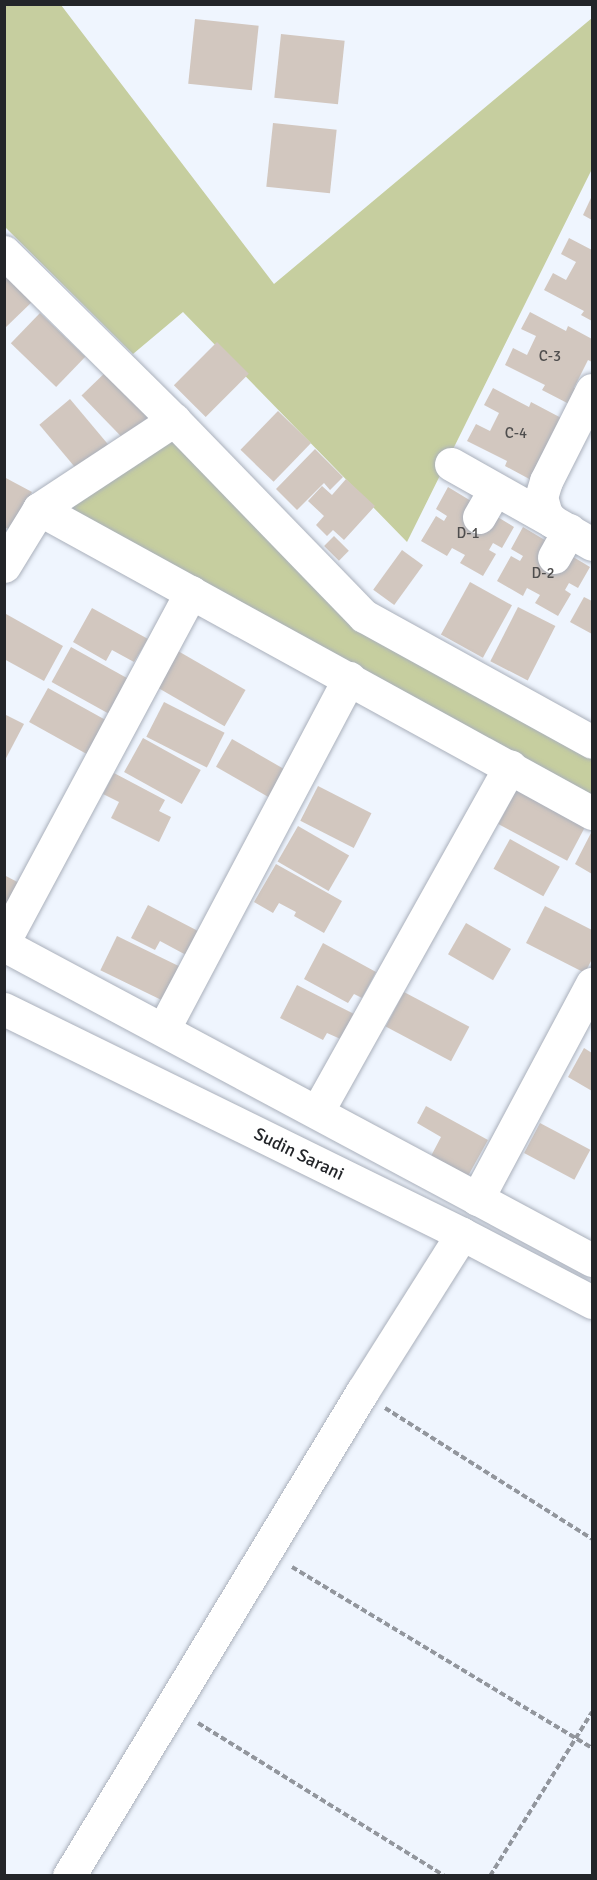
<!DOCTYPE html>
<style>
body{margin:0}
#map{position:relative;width:597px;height:1880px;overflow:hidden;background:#eff5fe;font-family:Signika,sans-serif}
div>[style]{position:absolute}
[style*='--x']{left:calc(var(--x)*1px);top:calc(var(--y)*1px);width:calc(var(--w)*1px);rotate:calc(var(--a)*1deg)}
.green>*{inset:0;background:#c6ce9f}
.building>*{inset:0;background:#d2c7bf;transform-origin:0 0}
.path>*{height:4px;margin-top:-2px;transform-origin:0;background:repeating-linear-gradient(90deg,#92969d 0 6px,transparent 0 9px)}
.roads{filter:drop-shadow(0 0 2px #aab0bb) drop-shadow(0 0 2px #aab0bb)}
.minor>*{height:33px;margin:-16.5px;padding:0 16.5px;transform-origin:16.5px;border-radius:16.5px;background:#fff}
span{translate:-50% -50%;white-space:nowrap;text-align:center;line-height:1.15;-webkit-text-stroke:4.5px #fff;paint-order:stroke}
.number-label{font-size:15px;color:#4f4e4e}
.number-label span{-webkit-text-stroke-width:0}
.street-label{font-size:18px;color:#232529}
.frame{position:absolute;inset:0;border:6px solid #232529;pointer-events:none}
</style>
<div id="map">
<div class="green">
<div style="clip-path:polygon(4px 5px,61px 5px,274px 284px,592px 18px,592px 169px,407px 542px,183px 312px,133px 354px,5px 227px)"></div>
<div style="clip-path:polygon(174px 420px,364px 616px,592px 742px,592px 814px,39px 509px)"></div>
</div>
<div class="building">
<div style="left:195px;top:19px;width:64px;height:65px;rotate:6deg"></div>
<div style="left:281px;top:34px;width:64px;height:64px;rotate:6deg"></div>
<div style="left:273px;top:123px;width:64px;height:64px;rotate:6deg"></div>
<div style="clip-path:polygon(591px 198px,592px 199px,592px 220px,583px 215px)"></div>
<div style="clip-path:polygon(569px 238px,592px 250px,592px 321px,581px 315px,584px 311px,544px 290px,553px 273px,566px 280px,576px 262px,561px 254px)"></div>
<div style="clip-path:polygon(9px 274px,35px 299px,4px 329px,4px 278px)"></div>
<div style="clip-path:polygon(530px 312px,566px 331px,568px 326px,592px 339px,592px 362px,588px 360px,574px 388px,578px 390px,571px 405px,542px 390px,545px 385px,505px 365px,513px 348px,527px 355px,536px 336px,521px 329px)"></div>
<div style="left:40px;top:313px;width:63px;height:42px;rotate:44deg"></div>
<div style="left:217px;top:342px;width:45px;height:61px;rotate:45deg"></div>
<div style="left:111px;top:367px;width:62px;height:41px;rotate:46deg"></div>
<div style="clip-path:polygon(493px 388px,529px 407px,531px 402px,567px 421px,533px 481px,505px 466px,507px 461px,467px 441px,476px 424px,490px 431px,499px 413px,484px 405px)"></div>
<div style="left:70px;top:399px;width:62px;height:40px;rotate:50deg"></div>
<div style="left:278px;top:411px;width:46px;height:54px;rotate:44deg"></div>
<div style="clip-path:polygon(315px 449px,343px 477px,330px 490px,324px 483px,297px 510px,276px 489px)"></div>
<div style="clip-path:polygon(4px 477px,32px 492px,11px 530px,4px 527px)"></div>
<div style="clip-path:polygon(346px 479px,375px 506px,344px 540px,333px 530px,327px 536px,316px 525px,324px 516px,308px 501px,322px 486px,332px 495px)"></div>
<div style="clip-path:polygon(448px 487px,514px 527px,502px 548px,493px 543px,489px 550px,496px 554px,483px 576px,460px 563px,465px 555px,452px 548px,447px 556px,421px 541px,436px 516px,444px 521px,447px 516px,436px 509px)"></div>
<div style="clip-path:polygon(523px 527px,590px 567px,578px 588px,569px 583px,565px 590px,571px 594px,558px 616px,535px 603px,540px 595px,527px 588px,523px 596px,497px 581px,511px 556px,520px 561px,523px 556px,511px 549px)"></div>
<div style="left:334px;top:536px;width:21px;height:14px;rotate:45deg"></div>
<div style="left:402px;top:550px;width:26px;height:49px;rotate:36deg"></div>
<div style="left:470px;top:582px;width:48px;height:60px;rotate:29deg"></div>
<div style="clip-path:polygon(584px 597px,592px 601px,592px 634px,570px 622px)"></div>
<div style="left:518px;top:607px;width:42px;height:61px;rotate:27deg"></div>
<div style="clip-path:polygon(92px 608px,148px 639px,134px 662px,112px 650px,106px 661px,73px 642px)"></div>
<div style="clip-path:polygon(6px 614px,63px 646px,44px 681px,4px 659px)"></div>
<div style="left:71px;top:647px;width:68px;height:40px;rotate:29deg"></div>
<div style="left:178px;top:651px;width:78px;height:42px;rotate:30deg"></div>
<div style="left:48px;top:688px;width:71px;height:39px;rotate:29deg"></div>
<div style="left:164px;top:702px;width:68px;height:39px;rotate:27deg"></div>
<div style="clip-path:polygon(4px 714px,24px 724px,4px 762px)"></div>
<div style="left:143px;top:738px;width:66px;height:39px;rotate:29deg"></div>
<div style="left:232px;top:739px;width:62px;height:32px;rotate:30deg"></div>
<div style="clip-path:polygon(114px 773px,165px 800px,159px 811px,171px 817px,159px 842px,111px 818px,119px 802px,103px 794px)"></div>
<div style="left:318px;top:786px;width:60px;height:39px;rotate:27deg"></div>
<div style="left:518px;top:787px;width:78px;height:42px;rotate:28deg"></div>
<div style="left:298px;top:826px;width:59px;height:41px;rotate:30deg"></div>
<div style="clip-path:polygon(592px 831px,592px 874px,575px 864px)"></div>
<div style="left:510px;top:839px;width:57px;height:34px;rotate:29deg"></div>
<div style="clip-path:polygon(276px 864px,342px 901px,324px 933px,294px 916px,296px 912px,279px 903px,273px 913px,254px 902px)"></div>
<div style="clip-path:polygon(4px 875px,25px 886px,4px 924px)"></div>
<div style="clip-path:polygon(148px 905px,198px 931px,186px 955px,160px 941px,155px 950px,131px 938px)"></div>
<div style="clip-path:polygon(545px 906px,592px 930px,592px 959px,585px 973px,526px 943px)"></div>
<div style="left:466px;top:923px;width:52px;height:36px;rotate:30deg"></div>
<div style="left:117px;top:936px;width:72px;height:38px;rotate:26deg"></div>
<div style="clip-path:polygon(323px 943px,376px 972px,362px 998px,354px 994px,348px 1003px,304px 979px)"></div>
<div style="clip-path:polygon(297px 985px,358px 1016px,345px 1041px,327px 1033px,323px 1040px,280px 1018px)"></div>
<div style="left:404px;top:992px;width:74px;height:39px;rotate:28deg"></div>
<div style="clip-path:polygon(584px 1048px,592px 1053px,592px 1091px,568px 1077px)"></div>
<div style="clip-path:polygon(426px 1106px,488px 1140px,468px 1176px,431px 1156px,441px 1137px,417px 1123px)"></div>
<div style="left:540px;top:1123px;width:57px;height:34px;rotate:28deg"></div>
</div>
<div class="path">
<div style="--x:385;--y:1408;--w:245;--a:32.3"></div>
<div style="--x:292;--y:1567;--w:350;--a:31.1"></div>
<div style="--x:198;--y:1723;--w:291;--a:31.8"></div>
<div style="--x:490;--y:1876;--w:193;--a:-58.1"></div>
</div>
<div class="roads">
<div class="minor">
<div style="--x:4;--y:252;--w:239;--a:44.7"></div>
<div style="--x:174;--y:420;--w:273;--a:45.9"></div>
<div style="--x:364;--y:616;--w:260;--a:28.9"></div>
<div style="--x:592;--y:390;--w:102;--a:116.8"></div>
<div style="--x:546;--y:481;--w:17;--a:107"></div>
<div style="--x:541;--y:497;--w:18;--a:74"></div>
<div style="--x:546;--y:514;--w:9;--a:49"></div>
<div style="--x:552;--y:521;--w:46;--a:29.9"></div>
<div style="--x:451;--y:464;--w:116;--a:29.4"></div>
<div style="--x:39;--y:509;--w:631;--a:28.8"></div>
<div style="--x:479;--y:517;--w:32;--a:-60"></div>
<div style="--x:554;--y:557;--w:31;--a:-61"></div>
<div style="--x:4;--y:566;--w:67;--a:-58.4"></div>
<div style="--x:39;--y:509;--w:162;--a:-33.4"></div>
<div style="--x:4;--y:941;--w:396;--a:-61.8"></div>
<div style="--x:4;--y:945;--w:667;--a:28.18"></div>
<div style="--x:4;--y:1009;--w:510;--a:26.16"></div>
<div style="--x:462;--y:1234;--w:147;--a:27.6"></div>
<div style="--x:164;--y:1028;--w:396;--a:-62.1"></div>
<div style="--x:317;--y:1112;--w:396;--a:-60.8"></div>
<div style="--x:477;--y:1199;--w:244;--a:-61.9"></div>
<div style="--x:69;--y:1876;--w:566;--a:-58.81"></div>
<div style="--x:362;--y:1392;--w:187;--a:-57.7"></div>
</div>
</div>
<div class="number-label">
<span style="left:550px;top:357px">C-3</span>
<span style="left:516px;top:434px">C-4</span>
<span style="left:468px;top:534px">D-1</span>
<span style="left:543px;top:574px">D-2</span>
</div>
<div class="street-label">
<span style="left:299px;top:1154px;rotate:26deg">Sudin Sarani</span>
</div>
<div class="frame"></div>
</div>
